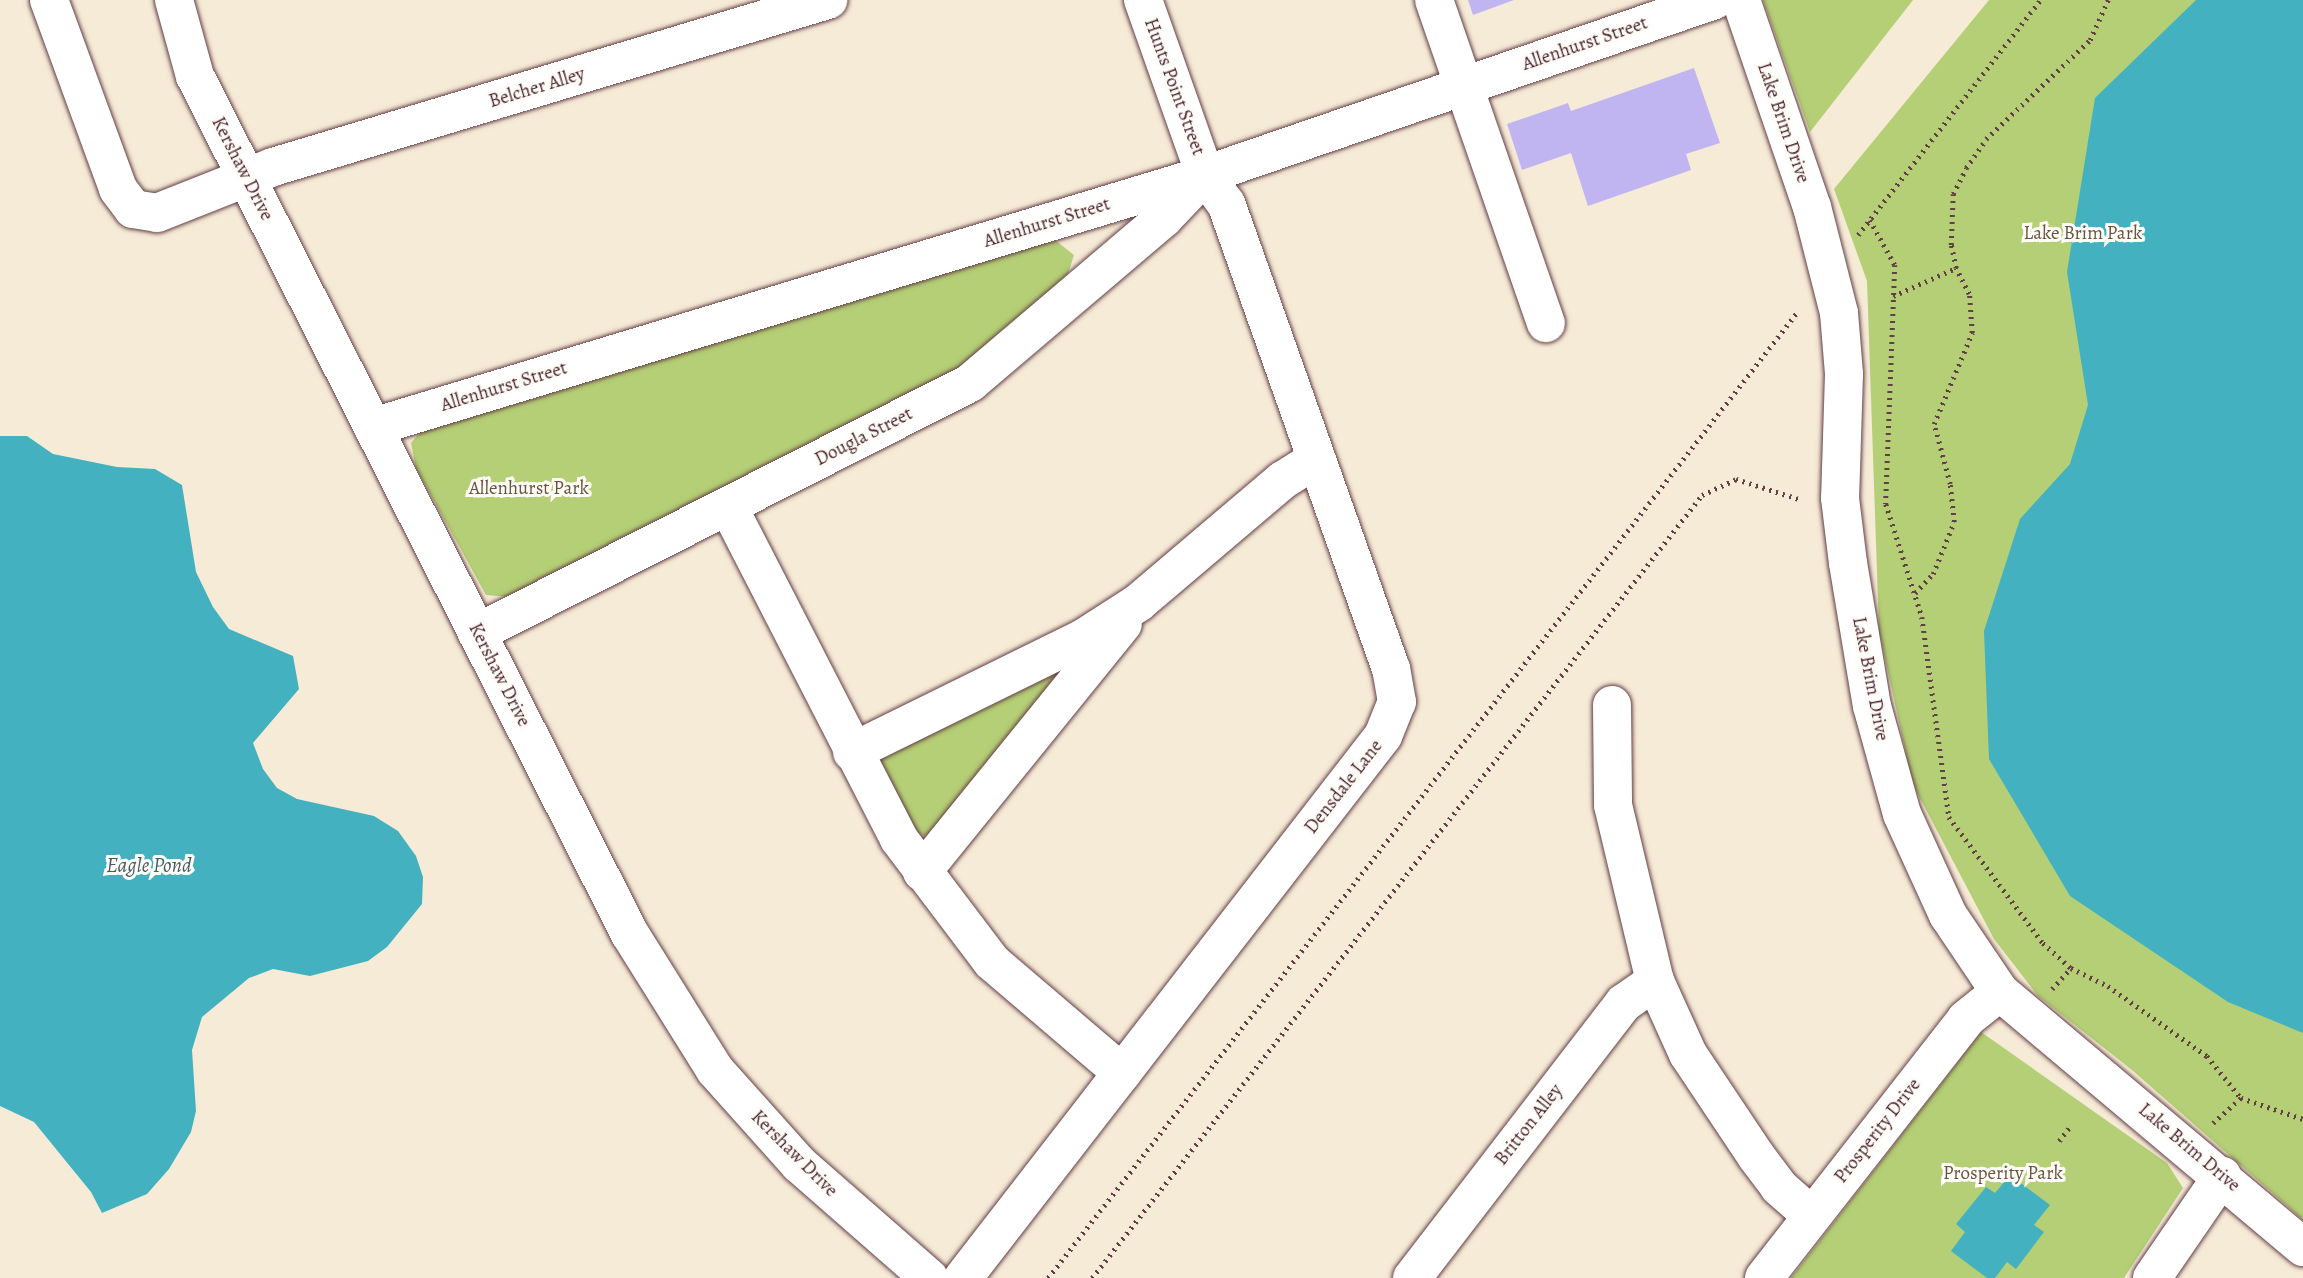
<!DOCTYPE html>
<style>
body{margin:0}
#map{position:relative;width:2303px;height:1278px;overflow:hidden;background:#f6ebd7;font-family:Alegreya,serif}
div>[style]{position:absolute}
[style*='--x']{left:calc(var(--x)*1px);top:calc(var(--y)*1px);width:calc(var(--w)*1px);rotate:calc(var(--a)*1deg)}
.green>*{inset:0;background:#b4cf75}
.water>*{inset:0;background:#43b1bf}
.building>*{inset:0;background:#c1b5f1}
.path>*{height:4.5px;margin-top:-2.25px;transform-origin:0;background:repeating-linear-gradient(90deg,#643e45 0 2px,transparent 0 7px)}
.roads{filter:drop-shadow(0 0 2px #643e45) drop-shadow(0 0 2px #643e45)}
.minor>*{height:38px;margin:-19px;padding:0 19px;transform-origin:19px;border-radius:19px;background:#fff}
span{translate:-50% -50%;white-space:nowrap;text-align:center;line-height:1.15;-webkit-text-stroke:6px #fdfcf7;paint-order:stroke}
.street-label{font-size:19px;color:#4a1f2b}
.park-label{font-size:19px;color:#6a5441}
.water-label{font-size:21px;color:#475966;font-style:italic}
</style>
<div id="map">
<div class="green">
<div style="clip-path:polygon(1763px 0,1913px 0,1810px 132px)"></div>
<div style="clip-path:polygon(1989px 0,2303px 0,2303px 1220px,2132px 1070px,2038px 996px,1994px 939px,1913px 785px,1879px 631px,1867px 281px,1834px 189px)"></div>
<div style="clip-path:polygon(1055px 240px,1074px 255px,1067px 277px,964px 367px,508px 597px,486px 595px,416px 468px,411px 443px,421px 431px)"></div>
<div style="clip-path:polygon(1070px 663px,951px 824px,926px 836px,908px 830px,881px 782px,881px 758px)"></div>
<div style="clip-path:polygon(1981px 1032px,2167px 1163px,2183px 1188px,2124px 1278px,1791px 1278px)"></div>
</div>
<div class="water">
<div style="clip-path:polygon(2196px 0,2303px 0,2303px 1033px,2228px 1002px,2070px 896px,1989px 759px,1984px 631px,2020px 519px,2070px 464px,2088px 405px,2067px 272px,2095px 98px)"></div>
<div style="clip-path:polygon(0 436px,27px 436px,53px 454px,117px 467px,155px 469px,182px 485px,196px 572px,213px 607px,229px 629px,293px 656px,299px 689px,253px 743px,263px 769px,277px 788px,297px 799px,374px 816px,398px 831px,416px 856px,423px 877px,422px 904px,387px 947px,368px 961px,310px 976px,273px 969px,249px 978px,202px 1017px,192px 1050px,196px 1111px,191px 1132px,169px 1169px,147px 1194px,102px 1213px,91px 1192px,34px 1122px,0 1106px)"></div>
<div style="clip-path:polygon(2010px 1175px,2050px 1205px,2034px 1225px,2044px 1232px,2016px 1269px,2007px 1262px,1995px 1278px,1987px 1278px,1951px 1251px,1965px 1232px,1956px 1224px,1986px 1187px,1995px 1193px)"></div>
</div>
<div class="building">
<div style="clip-path:polygon(1468px 0,1514px 0,1473px 15px)"></div>
<div style="clip-path:polygon(1694px 68px,1720px 143px,1686px 154px,1691px 170px,1588px 206px,1571px 153px,1522px 170px,1507px 124px,1568px 103px,1571px 111px)"></div>
</div>
<div class="path">
<div style="--x:1870;--y:220;--w:51;--a:60.9"></div>
<div style="--x:1895;--y:265;--w:239;--a:92.2"></div>
<div style="--x:1886;--y:504;--w:119;--a:72.3"></div>
<div style="--x:1922;--y:617;--w:202;--a:82.3"></div>
<div style="--x:1949;--y:817;--w:157;--a:53.3"></div>
<div style="--x:2043;--y:943;--w:38;--a:42"></div>
<div style="--x:2071;--y:968;--w:41;--a:25.9"></div>
<div style="--x:2108;--y:986;--w:121;--a:35.3"></div>
<div style="--x:2207;--y:1056;--w:54;--a:51"></div>
<div style="--x:2241;--y:1098;--w:65;--a:18.7"></div>
<div style="--x:1858;--y:235;--w:297;--a:-52.2"></div>
<div style="--x:1893;--y:296;--w:69;--a:-24"></div>
<div style="--x:1956;--y:268;--w:24;--a:-102"></div>
<div style="--x:1951;--y:245;--w:51;--a:-87.8"></div>
<div style="--x:1953;--y:194;--w:29;--a:-63"></div>
<div style="--x:1966;--y:168;--w:35;--a:-55"></div>
<div style="--x:1986;--y:139;--w:144;--a:-43.6"></div>
<div style="--x:2090;--y:40;--w:44;--a:-65.8"></div>
<div style="--x:1915;--y:593;--w:26;--a:-47"></div>
<div style="--x:1933;--y:574;--w:56;--a:-68"></div>
<div style="--x:1954;--y:522;--w:38;--a:-96"></div>
<div style="--x:1950;--y:484;--w:62;--a:-104.9"></div>
<div style="--x:1934;--y:424;--w:99;--a:-67.3"></div>
<div style="--x:1972;--y:333;--w:39;--a:-94"></div>
<div style="--x:1969;--y:294;--w:29;--a:-117"></div>
<div style="--x:2052;--y:989;--w:28;--a:-48"></div>
<div style="--x:2213;--y:1123;--w:38;--a:-42"></div>
<div style="--x:2059;--y:1141;--w:20;--a:-53"></div>
<div style="--x:1048;--y:1278;--w:1224;--a:-52.2"></div>
<div style="--x:1092;--y:1278;--w:993;--a:-52.08"></div>
<div style="--x:1702;--y:495;--w:38;--a:-25"></div>
<div style="--x:1736;--y:479;--w:69;--a:17.7"></div>
</div>
<div class="roads">
<div class="minor">
<div style="--x:49;--y:0;--w:201;--a:69.9"></div>
<div style="--x:118;--y:189;--w:25;--a:53"></div>
<div style="--x:133;--y:209;--w:24;--a:9"></div>
<div style="--x:157;--y:213;--w:125;--a:-21.6"></div>
<div style="--x:273;--y:167;--w:580;--a:-16.75"></div>
<div style="--x:174;--y:0;--w:79;--a:74.6"></div>
<div style="--x:195;--y:76;--w:962;--a:63.12"></div>
<div style="--x:630;--y:934;--w:160;--a:58"></div>
<div style="--x:715;--y:1070;--w:126;--a:48.2"></div>
<div style="--x:799;--y:1164;--w:173;--a:41.2"></div>
<div style="--x:1434;--y:0;--w:342;--a:70.9"></div>
<div style="--x:1741;--y:0;--w:219;--a:71.1"></div>
<div style="--x:1812;--y:207;--w:109;--a:75.7"></div>
<div style="--x:1839;--y:313;--w:61;--a:85.3"></div>
<div style="--x:1844;--y:374;--w:124;--a:91.8"></div>
<div style="--x:1840;--y:498;--w:65;--a:83"></div>
<div style="--x:1848;--y:563;--w:145;--a:80.5"></div>
<div style="--x:1872;--y:706;--w:112;--a:74.5"></div>
<div style="--x:1902;--y:814;--w:111;--a:65.5"></div>
<div style="--x:1948;--y:915;--w:93;--a:56"></div>
<div style="--x:2000;--y:992;--w:396;--a:40.1"></div>
<div style="--x:373;--y:427;--w:869;--a:-16.85"></div>
<div style="--x:1205;--y:175;--w:539;--a:-18.94"></div>
<div style="--x:728;--y:506;--w:374;--a:62.8"></div>
<div style="--x:899;--y:839;--w:154;--a:52.9"></div>
<div style="--x:992;--y:962;--w:171;--a:40.5"></div>
<div style="--x:477;--y:633;--w:553;--a:-26.89"></div>
<div style="--x:970;--y:383;--w:255;--a:-40.4"></div>
<div style="--x:1164;--y:218;--w:59;--a:-46.4"></div>
<div style="--x:1612;--y:705;--w:100;--a:89.4"></div>
<div style="--x:1613;--y:805;--w:181;--a:76.6"></div>
<div style="--x:1655;--y:981;--w:80;--a:65.7"></div>
<div style="--x:1688;--y:1054;--w:123;--a:56.3"></div>
<div style="--x:1756;--y:1156;--w:39;--a:53"></div>
<div style="--x:1779;--y:1187;--w:44;--a:41.3"></div>
<div style="--x:852;--y:752;--w:256;--a:-26.2"></div>
<div style="--x:1082;--y:639;--w:67;--a:-32.7"></div>
<div style="--x:1138;--y:603;--w:190;--a:-40.3"></div>
<div style="--x:1283;--y:480;--w:39;--a:-32"></div>
<div style="--x:922;--y:872;--w:319;--a:-51"></div>
<div style="--x:963;--y:1278;--w:686;--a:-52.23"></div>
<div style="--x:1383;--y:736;--w:37;--a:-68"></div>
<div style="--x:1397;--y:702;--w:34;--a:-100"></div>
<div style="--x:1391;--y:669;--w:493;--a:-109.5"></div>
<div style="--x:1226;--y:204;--w:36;--a:-126"></div>
<div style="--x:1205;--y:175;--w:186;--a:-109.5"></div>
<div style="--x:1412;--y:1278;--w:347;--a:-52.4"></div>
<div style="--x:1624;--y:1003;--w:38;--a:-35"></div>
<div style="--x:1764;--y:1278;--w:328;--a:-52"></div>
<div style="--x:1966;--y:1019;--w:43;--a:-38.5"></div>
<div style="--x:2152;--y:1278;--w:124;--a:-55.5"></div>
</div>
</div>
<div class="street-label">
<span style="left:1585px;top:44px;rotate:-19deg">Allenhurst Street</span>
<span style="left:1174px;top:87px;rotate:70deg">Hunts Point Street</span>
<span style="left:537px;top:88px;rotate:-17deg">Belcher Alley</span>
<span style="left:1783px;top:123px;rotate:71deg">Lake Brim Drive</span>
<span style="left:242px;top:169px;rotate:63deg">Kershaw Drive</span>
<span style="left:1047px;top:223px;rotate:-17deg">Allenhurst Street</span>
<span style="left:504px;top:387px;rotate:-17deg">Allenhurst Street</span>
<span style="left:864px;top:437px;rotate:-27deg">Dougla Street</span>
<span style="left:499px;top:675px;rotate:63deg">Kershaw Drive</span>
<span style="left:1870px;top:679px;rotate:79deg">Lake Brim Drive</span>
<span style="left:1344px;top:787px;rotate:-52deg">Densdale Lane</span>
<span style="left:1529px;top:1125px;rotate:-52deg">Britton Alley</span>
<span style="left:1878px;top:1131px;rotate:-52deg">Prosperity Drive</span>
<span style="left:2189px;top:1148px;rotate:40deg">Lake Brim Drive</span>
<span style="left:794px;top:1154px;rotate:45deg">Kershaw Drive</span>
</div>
<div class="park-label">
<span style="left:2083px;top:234px">Lake Brim Park</span>
<span style="left:529px;top:489px">Allenhurst Park</span>
<span style="left:2003px;top:1174px">Prosperity Park</span>
</div>
<div class="water-label">
<span style="left:149px;top:865px">Eagle Pond</span>
</div>
</div>
